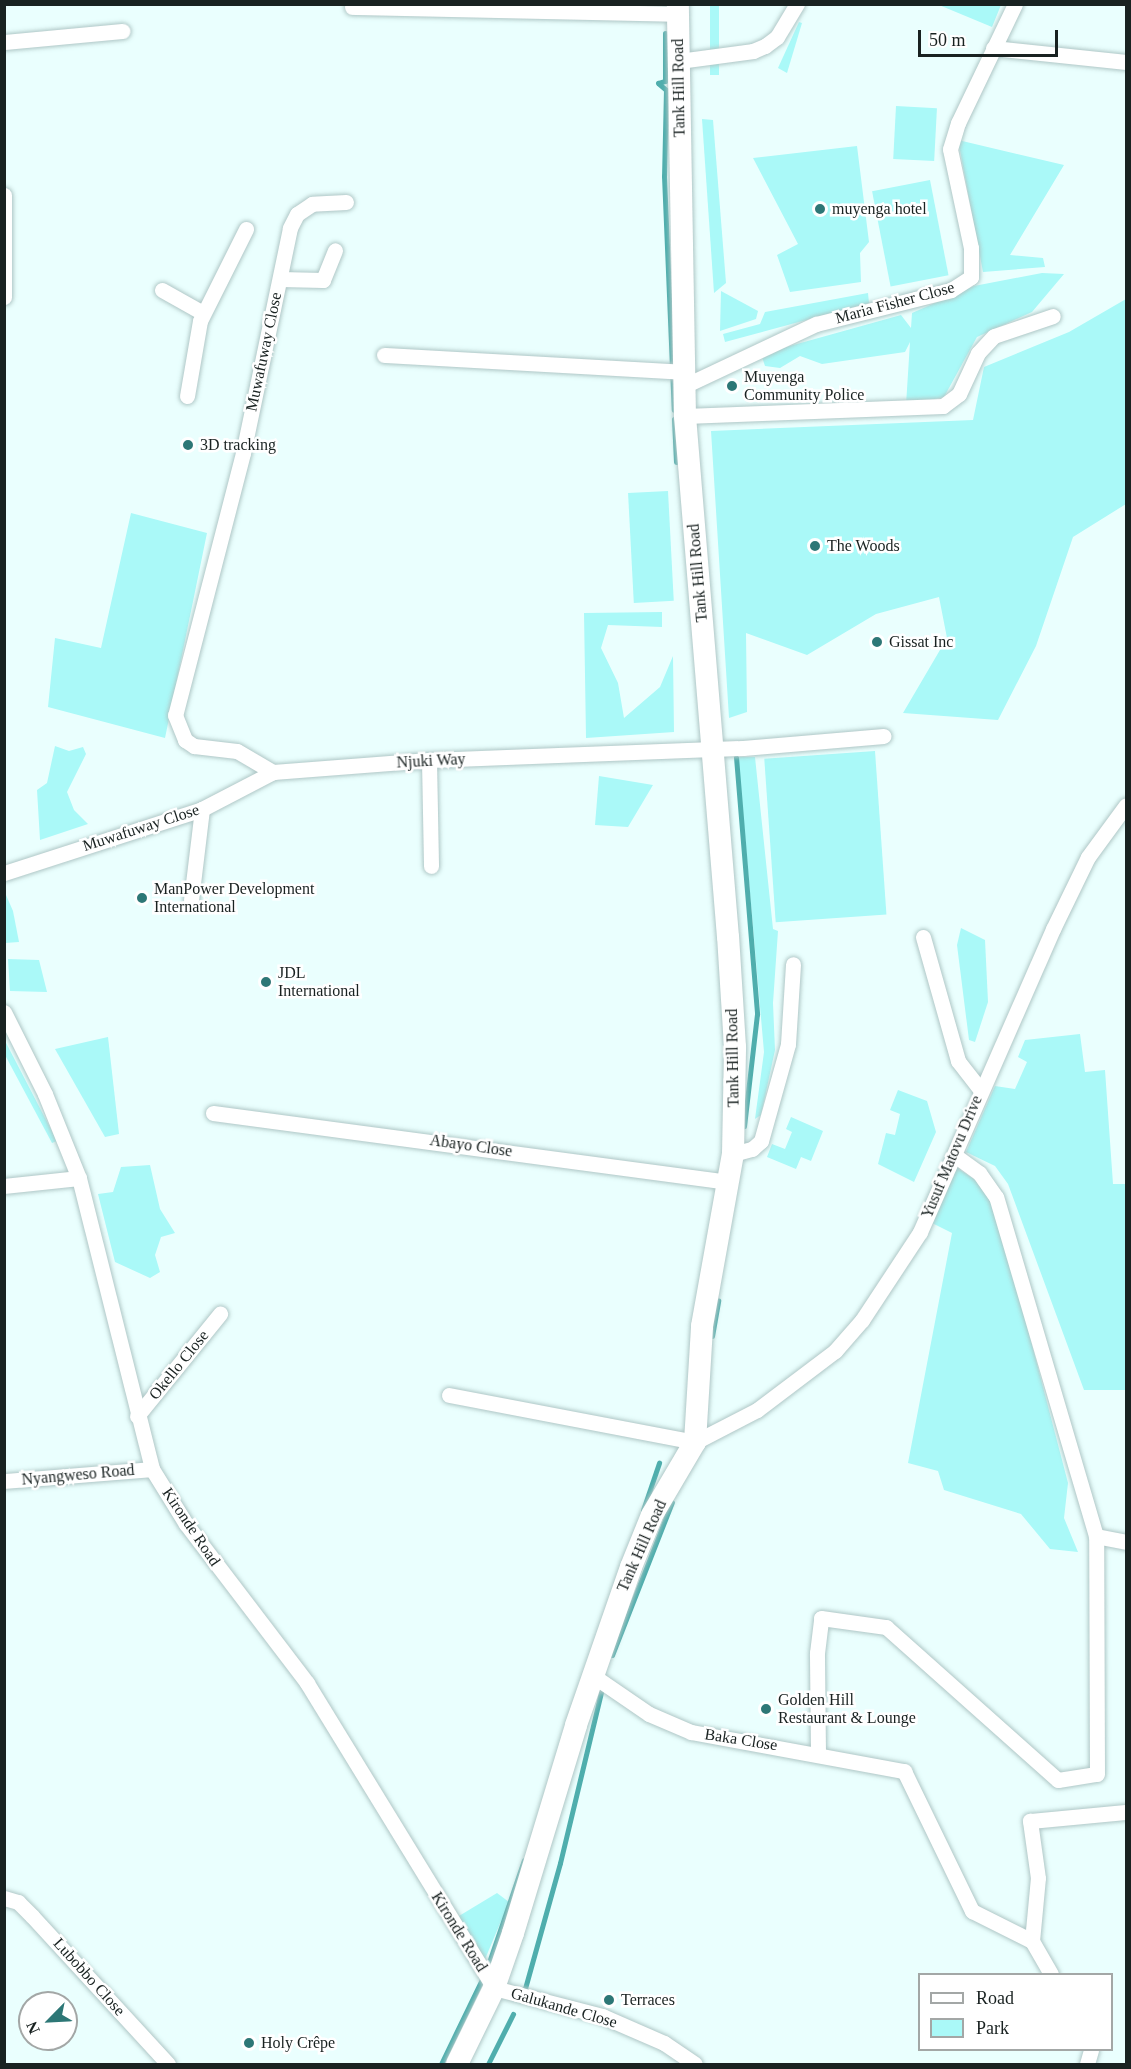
<!DOCTYPE html>
<meta charset="utf-8">
<style>
body{margin:0}
#map{position:relative;width:1131px;height:2069px;overflow:hidden;background:#eafffe;font-family:Georgia,serif}
div>[style]{position:absolute}
[style*='--x']{left:calc(var(--x)*1px);top:calc(var(--y)*1px);width:calc(var(--w)*1px);rotate:calc(var(--a)*1deg)}
.green>*{inset:0;background:#aaf9f8;transform-origin:0 0}
.stream>*{height:5px;margin:-2.5px;padding:0 2.5px;transform-origin:2.5px;border-radius:2.5px;background:#4faead}
.roads{filter:drop-shadow(0 0 2px #afc7c6) drop-shadow(0 0 2px #afc7c6)}
.street>*{height:15px;margin:-7.5px;padding:0 7.5px;transform-origin:7.5px;border-radius:7.5px;background:#fff}
.secondary>*{height:22px;margin:-11px;padding:0 11px;transform-origin:11px;border-radius:11px;background:#fff}
.dots>*{width:16px;height:16px;translate:-50% -50%;box-sizing:border-box;border:3px solid #fff;border-radius:50%}
span{translate:-50% -50%;white-space:nowrap;text-align:center;line-height:1.15;-webkit-text-stroke:5px #fff;paint-order:stroke}
.street-label{font-size:16px;color:#192221}
.poi-label{font-size:16px;color:#192221}
.left{translate:0 -50%;text-align:left}
.frame{position:absolute;inset:0;border:6px solid #192221;pointer-events:none}
.legend{position:absolute;left:918px;top:1973px;width:195px;height:78px;box-sizing:border-box;background:#fff;border:2px solid #a3a7a6;margin:0;padding:8px 10px;list-style:none;font-size:18px;color:#192221}
.legend li{display:flex;align-items:center;gap:12px;height:30px}
.legend b{width:30px;border:2px solid #a3a7a6}
.north{position:absolute;left:18px;top:1991px;width:60px;height:60px;box-sizing:border-box;background:#fff;border:2px solid #a3a7a6;border-radius:50%;rotate:246deg;font-size:16px;font-weight:700;line-height:24px;text-align:center;color:#192221}
.north::after{content:'';display:block;margin:auto;width:21px;height:27px;background:#2d7776;clip-path:polygon(50% 0,100% 100%,50% 72%,0 100%)}
.scale{position:absolute;left:918px;top:30px;width:140px;height:27px;box-sizing:border-box;border:3px solid #192221;border-top:0;padding-left:8px;font-size:18px;line-height:21px;white-space:nowrap;color:#192221;-webkit-text-stroke:4px #fff;paint-order:stroke}
</style>
<div id="map">
<div class="green">
<div style="left:710px;top:5px;width:9px;height:70px"></div>
<div style="clip-path:polygon(939px 5px,1001px 5px,992px 27px)"></div>
<div style="clip-path:polygon(799px 22px,802px 23px,787px 73px,778px 68px)"></div>
<div style="left:896px;top:106px;width:41px;height:53px;rotate:3deg"></div>
<div style="clip-path:polygon(702px 119px,713px 120px,726px 283px,714px 293px)"></div>
<div style="clip-path:polygon(958px 140px,1064px 165px,1010px 255px,1043px 258px,1045px 267px,983px 272px)"></div>
<div style="clip-path:polygon(857px 146px,869px 242px,860px 253px,861px 282px,790px 292px,777px 255px,798px 244px,753px 158px)"></div>
<div style="left:930px;top:180px;width:97px;height:59px;rotate:79deg"></div>
<div style="clip-path:polygon(1042px 273px,1064px 274px,1032px 312px,977px 337px,944px 397px,906px 405px,910px 342px,905px 352px,822px 364px,800px 356px,780px 368px,765px 366px,761px 354px,901px 315px,911px 328px,912px 313px,974px 286px)"></div>
<div style="clip-path:polygon(721px 291px,758px 311px,756px 319px,720px 331px)"></div>
<div style="clip-path:polygon(868px 293px,869px 303px,725px 342px,723px 334px,760px 324px,765px 312px)"></div>
<div style="clip-path:polygon(1126px 299px,1126px 504px,1073px 537px,1036px 646px,998px 720px,903px 713px,947px 638px,939px 597px,876px 614px,807px 655px,746px 633px,747px 712px,729px 718px,711px 431px,973px 420px,984px 367px,1069px 332px)"></div>
<div style="left:668px;top:491px;width:110px;height:40px;rotate:87deg"></div>
<div style="clip-path:polygon(131px 513px,207px 533px,165px 738px,48px 707px,55px 638px,101px 648px)"></div>
<div style="clip-path:polygon(662px 612px,662px 627px,608px 625px,601px 648px,618px 683px,624px 718px,660px 687px,673px 656px,674px 732px,586px 738px,584px 613px)"></div>
<div style="clip-path:polygon(55px 746px,69px 751px,83px 747px,86px 754px,67px 792px,74px 810px,88px 824px,40px 840px,37px 790px,47px 783px)"></div>
<div style="left:875px;top:751px;width:164px;height:111px;rotate:86deg"></div>
<div style="clip-path:polygon(738px 757px,755px 757px,773px 929px,778px 931px,773px 1003px,775px 1050px,761px 1115px,755px 1119px,764px 1052px)"></div>
<div style="clip-path:polygon(599px 776px,653px 785px,628px 827px,595px 825px)"></div>
<div style="clip-path:polygon(6px 895px,13px 911px,19px 942px,5px 943px)"></div>
<div style="clip-path:polygon(961px 928px,985px 940px,988px 1002px,975px 1042px,969px 1040px,957px 945px)"></div>
<div style="clip-path:polygon(8px 959px,39px 960px,47px 992px,10px 991px)"></div>
<div style="clip-path:polygon(1080px 1034px,1085px 1072px,1105px 1070px,1113px 1184px,1126px 1184px,1126px 1390px,1084px 1390px,1008px 1184px,995px 1166px,966px 1152px,995px 1086px,1015px 1089px,1027px 1062px,1018px 1057px,1025px 1040px)"></div>
<div style="clip-path:polygon(108px 1037px,119px 1134px,105px 1137px,55px 1049px)"></div>
<div style="clip-path:polygon(4px 1039px,57px 1141px,52px 1143px,5px 1055px)"></div>
<div style="clip-path:polygon(898px 1090px,927px 1101px,936px 1132px,914px 1182px,878px 1164px,886px 1133px,895px 1135px,900px 1114px,890px 1110px)"></div>
<div style="clip-path:polygon(791px 1117px,823px 1131px,811px 1161px,801px 1157px,796px 1169px,767px 1157px,772px 1144px,785px 1149px,792px 1132px,786px 1129px)"></div>
<div style="clip-path:polygon(150px 1165px,160px 1209px,175px 1233px,161px 1237px,155px 1255px,160px 1272px,150px 1278px,115px 1262px,98px 1194px,113px 1192px,121px 1167px)"></div>
<div style="clip-path:polygon(957px 1168px,985px 1186px,1007px 1249px,1068px 1483px,1064px 1518px,1078px 1552px,1050px 1549px,1021px 1514px,944px 1490px,938px 1471px,908px 1463px,952px 1233px,928px 1221px)"></div>
<div style="clip-path:polygon(497px 1893px,509px 1902px,483px 1964px,459px 1916px)"></div>
</div>
<div class="stream">
<div style="--x:665;--y:33;--w:48;--a:90"></div>
<div style="--x:665;--y:81;--w:7;--a:164"></div>
<div style="--x:658;--y:83;--w:11;--a:41"></div>
<div style="--x:666;--y:90;--w:86;--a:91.3"></div>
<div style="--x:664;--y:176;--w:234;--a:87.6"></div>
<div style="--x:674;--y:419;--w:43;--a:87.3"></div>
<div style="--x:736;--y:757;--w:258;--a:85.3"></div>
<div style="--x:757;--y:1014;--w:113;--a:96.6"></div>
<div style="--x:712;--y:1336;--w:36;--a:-80"></div>
<div style="--x:643;--y:1510;--w:50;--a:-71.2"></div>
<div style="--x:612;--y:1655;--w:164;--a:-68.6"></div>
<div style="--x:524;--y:1992;--w:134;--a:-74.4"></div>
<div style="--x:560;--y:1863;--w:184;--a:-76.5"></div>
<div style="--x:441;--y:2064;--w:103;--a:-64.2"></div>
<div style="--x:486;--y:1971;--w:117;--a:-71.1"></div>
<div style="--x:488;--y:2064;--w:56;--a:-63.4"></div>
</div>
<div class="roads">
<div class="street">
<div style="--x:352;--y:7;--w:326;--a:1.2"></div>
<div style="--x:4;--y:42;--w:119;--a:-5.3"></div>
<div style="--x:993;--y:48;--w:134;--a:6"></div>
<div style="--x:679;--y:61;--w:75;--a:-7.7"></div>
<div style="--x:753;--y:51;--w:13;--a:-23"></div>
<div style="--x:765;--y:46;--w:15;--a:-37"></div>
<div style="--x:777;--y:37;--w:39;--a:-59"></div>
<div style="--x:4;--y:195;--w:102;--a:90"></div>
<div style="--x:346;--y:202;--w:34;--a:177"></div>
<div style="--x:312;--y:204;--w:18;--a:146"></div>
<div style="--x:297;--y:214;--w:16;--a:117"></div>
<div style="--x:290;--y:228;--w:230;--a:101.8"></div>
<div style="--x:243;--y:453;--w:271;--a:104.5"></div>
<div style="--x:175;--y:715;--w:27;--a:68"></div>
<div style="--x:185;--y:740;--w:11;--a:34"></div>
<div style="--x:194;--y:746;--w:43;--a:6.6"></div>
<div style="--x:237;--y:751;--w:42;--a:30.3"></div>
<div style="--x:273;--y:772;--w:156;--a:-4.4"></div>
<div style="--x:429;--y:760;--w:314;--a:-2.2"></div>
<div style="--x:743;--y:748;--w:141;--a:-4.9"></div>
<div style="--x:280;--y:279;--w:43;--a:1.3"></div>
<div style="--x:323;--y:280;--w:32;--a:-68"></div>
<div style="--x:162;--y:290;--w:47;--a:29.3"></div>
<div style="--x:384;--y:355;--w:300;--a:3.2"></div>
<div style="--x:684;--y:386;--w:146;--a:-25.2"></div>
<div style="--x:816;--y:324;--w:139;--a:-14.1"></div>
<div style="--x:951;--y:290;--w:24;--a:-33"></div>
<div style="--x:971;--y:277;--w:29;--a:-90"></div>
<div style="--x:971;--y:248;--w:101;--a:-102"></div>
<div style="--x:950;--y:149;--w:27;--a:-73"></div>
<div style="--x:958;--y:123;--w:132;--a:-64.4"></div>
<div style="--x:187;--y:396;--w:76;--a:-80.2"></div>
<div style="--x:200;--y:321;--w:103;--a:-63.4"></div>
<div style="--x:685;--y:416;--w:258;--a:-2.2"></div>
<div style="--x:943;--y:406;--w:20;--a:-37"></div>
<div style="--x:959;--y:394;--w:45;--a:-65.1"></div>
<div style="--x:978;--y:353;--w:23;--a:-47"></div>
<div style="--x:994;--y:336;--w:62;--a:-18.7"></div>
<div style="--x:429;--y:760;--w:106;--a:88.9"></div>
<div style="--x:4;--y:873;--w:208;--a:-17.9"></div>
<div style="--x:202;--y:809;--w:80;--a:-27.5"></div>
<div style="--x:191;--y:900;--w:92;--a:-83.1"></div>
<div style="--x:923;--y:937;--w:129;--a:74.2"></div>
<div style="--x:958;--y:1061;--w:36;--a:52"></div>
<div style="--x:4;--y:1012;--w:92;--a:63.4"></div>
<div style="--x:45;--y:1094;--w:91;--a:68"></div>
<div style="--x:79;--y:1178;--w:300;--a:75.9"></div>
<div style="--x:152;--y:1469;--w:65;--a:58.3"></div>
<div style="--x:186;--y:1524;--w:200;--a:52.7"></div>
<div style="--x:307;--y:1683;--w:358;--a:58.5"></div>
<div style="--x:494;--y:1988;--w:112;--a:14.5"></div>
<div style="--x:602;--y:2016;--w:68;--a:23.5"></div>
<div style="--x:664;--y:2043;--w:37;--a:34"></div>
<div style="--x:213;--y:1113;--w:521;--a:7.62"></div>
<div style="--x:733;--y:1154;--w:20;--a:-15"></div>
<div style="--x:752;--y:1149;--w:12;--a:-42"></div>
<div style="--x:761;--y:1141;--w:101;--a:-74.4"></div>
<div style="--x:788;--y:1044;--w:80;--a:-86.4"></div>
<div style="--x:4;--y:1186;--w:75;--a:-6.1"></div>
<div style="--x:449;--y:1395;--w:250;--a:10.8"></div>
<div style="--x:695;--y:1442;--w:70;--a:-27.3"></div>
<div style="--x:757;--y:1410;--w:98;--a:-37.1"></div>
<div style="--x:835;--y:1351;--w:41;--a:-48.9"></div>
<div style="--x:862;--y:1320;--w:105;--a:-56.6"></div>
<div style="--x:920;--y:1232;--w:331;--a:-66.3"></div>
<div style="--x:1053;--y:929;--w:80;--a:-64.1"></div>
<div style="--x:1088;--y:857;--w:64;--a:-53.8"></div>
<div style="--x:137;--y:1416;--w:132;--a:-50.9"></div>
<div style="--x:4;--y:1481;--w:148;--a:-4.6"></div>
<div style="--x:1096;--y:1536;--w:31;--a:11"></div>
<div style="--x:592;--y:1675;--w:69;--a:34.4"></div>
<div style="--x:649;--y:1714;--w:46;--a:23.2"></div>
<div style="--x:691;--y:1732;--w:217;--a:10.4"></div>
<div style="--x:904;--y:1771;--w:156;--a:64.1"></div>
<div style="--x:972;--y:1911;--w:67;--a:26.6"></div>
<div style="--x:1032;--y:1941;--w:38;--a:60"></div>
<div style="--x:818;--y:1753;--w:100;--a:-90.6"></div>
<div style="--x:817;--y:1653;--w:35;--a:-83"></div>
<div style="--x:821;--y:1618;--w:66;--a:7.9"></div>
<div style="--x:886;--y:1627;--w:230;--a:41.7"></div>
<div style="--x:1058;--y:1780;--w:39;--a:-9"></div>
<div style="--x:1097;--y:1774;--w:238;--a:-90.2"></div>
<div style="--x:1096;--y:1536;--w:353;--a:-106.4"></div>
<div style="--x:996;--y:1197;--w:29;--a:-125"></div>
<div style="--x:979;--y:1173;--w:29;--a:-144"></div>
<div style="--x:4;--y:1898;--w:15;--a:16"></div>
<div style="--x:18;--y:1902;--w:20;--a:45"></div>
<div style="--x:32;--y:1916;--w:201;--a:47.4"></div>
<div style="--x:1032;--y:1941;--w:63;--a:-84.6"></div>
<div style="--x:1038;--y:1878;--w:58;--a:-98"></div>
<div style="--x:1030;--y:1821;--w:96;--a:-5.4"></div>
<div style="--x:1087;--y:2064;--w:15;--a:-74"></div>
</div>
<div class="secondary">
<div style="--x:457;--y:2064;--w:85;--a:-64"></div>
<div style="--x:494;--y:1988;--w:58;--a:-70.9"></div>
<div style="--x:513;--y:1933;--w:217;--a:-73.1"></div>
<div style="--x:576;--y:1725;--w:167;--a:-70.8"></div>
<div style="--x:631;--y:1567;--w:56;--a:-68"></div>
<div style="--x:652;--y:1515;--w:85;--a:-59.5"></div>
<div style="--x:695;--y:1442;--w:116;--a:-86.5"></div>
<div style="--x:702;--y:1326;--w:175;--a:-79.8"></div>
<div style="--x:733;--y:1154;--w:107;--a:-88.9"></div>
<div style="--x:735;--y:1047;--w:110;--a:-93.6"></div>
<div style="--x:728;--y:937;--w:523;--a:-94.72"></div>
<div style="--x:685;--y:416;--w:412;--a:-91"></div>
</div>
</div>
<div class="dots">
<div style="left:820px;top:209px;background:#2d7776"></div>
<div style="left:732px;top:386px;background:#2d7776"></div>
<div style="left:188px;top:445px;background:#2d7776"></div>
<div style="left:815px;top:546px;background:#2d7776"></div>
<div style="left:877px;top:642px;background:#2d7776"></div>
<div style="left:142px;top:898px;background:#2d7776"></div>
<div style="left:266px;top:982px;background:#2d7776"></div>
<div style="left:766px;top:1709px;background:#2d7776"></div>
<div style="left:609px;top:2000px;background:#2d7776"></div>
<div style="left:249px;top:2043px;background:#2d7776"></div>
</div>
<div class="street-label">
<span style="left:679px;top:88px;rotate:-91deg">Tank Hill Road</span>
<span style="left:895px;top:303px;rotate:-15deg">Maria Fisher Close</span>
<span style="left:264px;top:352px;rotate:-78deg">Muwafuway Close</span>
<span style="left:698px;top:573px;rotate:-95deg">Tank Hill Road</span>
<span style="left:431px;top:761px;rotate:-3deg">Njuki Way</span>
<span style="left:141px;top:828px;rotate:-18deg">Muwafuway Close</span>
<span style="left:733px;top:1058px;rotate:-91deg">Tank Hill Road</span>
<span style="left:471px;top:1146px;rotate:8deg">Abayo Close</span>
<span style="left:952px;top:1157px;rotate:-67deg">Yusuf Matovu Drive</span>
<span style="left:179px;top:1365px;rotate:-51deg">Okello Close</span>
<span style="left:78px;top:1475px;rotate:-5deg">Nyangweso Road</span>
<span style="left:191px;top:1527px;rotate:56deg">Kironde Road</span>
<span style="left:642px;top:1546px;rotate:-66deg">Tank Hill Road</span>
<span style="left:741px;top:1740px;rotate:9deg">Baka Close</span>
<span style="left:459px;top:1932px;rotate:58deg">Kironde Road</span>
<span style="left:89px;top:1977px;rotate:48deg">Lubobbo Close</span>
<span style="left:564px;top:2008px;rotate:16deg">Galukande Close</span>
</div>
<div class="poi-label">
<span class="left" style="left:832px;top:209px">muyenga hotel</span>
<span class="left" style="left:744px;top:386px">Muyenga<br>Community Police</span>
<span class="left" style="left:200px;top:445px">3D tracking</span>
<span class="left" style="left:827px;top:546px">The Woods</span>
<span class="left" style="left:889px;top:642px">Gissat Inc</span>
<span class="left" style="left:154px;top:898px">ManPower Development<br>International</span>
<span class="left" style="left:278px;top:982px">JDL<br>International</span>
<span class="left" style="left:778px;top:1709px">Golden Hill<br>Restaurant &amp; Lounge</span>
<span class="left" style="left:621px;top:2000px">Terraces</span>
<span class="left" style="left:261px;top:2043px">Holy Crêpe</span>
</div>
<div class="frame"></div>
<ul class="legend">
<li><b style="height:8px;background:#fff"></b>Road</li>
<li><b style="height:16px;background:#aaf9f8"></b>Park</li>
</ul>
<div class="north">N</div>
<div class="scale">50 m</div>
</div>
